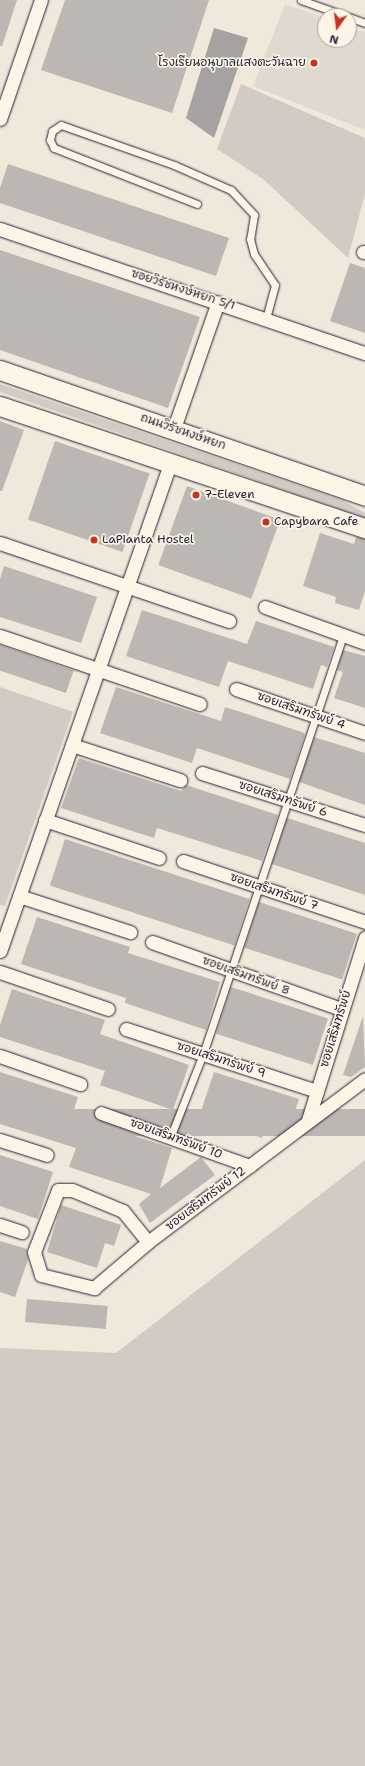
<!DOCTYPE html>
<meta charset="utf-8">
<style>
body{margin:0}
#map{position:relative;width:365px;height:1766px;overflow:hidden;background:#efe8db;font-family:"Shantell Sans","Playpen Sans Thai",sans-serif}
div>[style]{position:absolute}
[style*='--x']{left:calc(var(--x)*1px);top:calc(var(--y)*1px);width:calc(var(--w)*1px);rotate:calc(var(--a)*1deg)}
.built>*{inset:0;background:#e0d9cf}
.green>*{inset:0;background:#d1cbc3}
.water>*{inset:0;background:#a6a2a2}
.building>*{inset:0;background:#bcb7b3;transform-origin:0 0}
.roads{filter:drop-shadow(0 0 1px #22223b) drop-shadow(0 0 1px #22223b)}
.lane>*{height:7px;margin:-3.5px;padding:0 3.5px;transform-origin:3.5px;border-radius:3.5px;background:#fcf5e5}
.street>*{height:13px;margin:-6.5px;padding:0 6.5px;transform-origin:6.5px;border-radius:6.5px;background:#fcf5e5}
.secondary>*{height:19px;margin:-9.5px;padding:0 9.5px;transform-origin:9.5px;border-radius:9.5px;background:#fcf5e5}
.dots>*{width:11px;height:11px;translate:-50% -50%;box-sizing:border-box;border:2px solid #fcf5e5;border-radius:50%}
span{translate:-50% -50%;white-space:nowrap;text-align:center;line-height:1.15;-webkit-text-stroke:3.5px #fcf5e5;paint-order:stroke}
.poi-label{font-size:12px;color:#22223b}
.right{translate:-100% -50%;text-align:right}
.left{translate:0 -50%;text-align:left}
.street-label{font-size:12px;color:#22223b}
.north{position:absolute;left:317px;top:8px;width:40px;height:40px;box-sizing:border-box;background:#fcf5e5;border:1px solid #a5a1a1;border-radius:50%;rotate:194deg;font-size:11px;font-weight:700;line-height:16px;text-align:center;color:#22223b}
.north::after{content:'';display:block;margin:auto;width:14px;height:18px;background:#c8321e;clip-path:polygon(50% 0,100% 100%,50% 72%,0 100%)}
</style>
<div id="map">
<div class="built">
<div style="clip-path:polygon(285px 4px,325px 18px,325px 40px,349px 40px,349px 27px,365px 32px,365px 130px,253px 86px)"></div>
</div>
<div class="green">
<div style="clip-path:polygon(241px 84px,365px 138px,365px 194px,348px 258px,263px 179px,217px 149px)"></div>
<div style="clip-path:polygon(0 384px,342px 500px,365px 513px,365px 518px,0 392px)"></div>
<div style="clip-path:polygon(0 687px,73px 712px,5px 906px,0 905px)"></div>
<div style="clip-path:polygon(365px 1160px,365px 1766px,0 1766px,0 1348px,116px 1353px)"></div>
</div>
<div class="water">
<div style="clip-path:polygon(214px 28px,248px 38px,214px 138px,186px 118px)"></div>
</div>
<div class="building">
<div style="clip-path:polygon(0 0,17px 0,2px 46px,0 46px)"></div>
<div style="clip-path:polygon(65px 0,209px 0,172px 113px,41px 70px)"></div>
<div style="clip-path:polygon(8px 164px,229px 238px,216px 276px,0 203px,0 188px)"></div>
<div style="clip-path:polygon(0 250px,200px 317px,168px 408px,0 350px)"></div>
<div style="clip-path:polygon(350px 263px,365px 268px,365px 333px,330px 321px)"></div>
<div style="clip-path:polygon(0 421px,24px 430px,2px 491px,0 491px)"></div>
<div style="left:55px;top:441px;width:100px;height:83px;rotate:19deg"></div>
<div style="left:187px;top:486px;width:99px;height:84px;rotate:20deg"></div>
<div style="clip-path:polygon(320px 533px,354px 544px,356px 537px,365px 539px,365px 591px,359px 610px,335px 603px,336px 597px,303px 586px)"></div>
<div style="clip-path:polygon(4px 566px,97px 597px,81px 643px,0 617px,0 579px)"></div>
<div style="clip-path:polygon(142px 610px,247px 644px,256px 621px,334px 647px,327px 667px,321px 665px,313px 689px,228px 661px,219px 687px,126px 656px)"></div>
<div style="left:0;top:645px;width:78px;height:24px;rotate:19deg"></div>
<div style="clip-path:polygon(343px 650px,365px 656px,365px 708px,334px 698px,343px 672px,337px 670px)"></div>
<div style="clip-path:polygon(116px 687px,221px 721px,225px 707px,302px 732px,305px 734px,290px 779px,197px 748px,192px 763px,100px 733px)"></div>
<div style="clip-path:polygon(314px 737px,365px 753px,365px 805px,299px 782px)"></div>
<div style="clip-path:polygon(79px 758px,181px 791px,186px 785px,278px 815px,262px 861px,157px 828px,154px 838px,61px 808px)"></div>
<div style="clip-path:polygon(287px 818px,365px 843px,365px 895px,272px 864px)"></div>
<div style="left:65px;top:839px;width:194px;height:49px;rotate:18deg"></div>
<div style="left:259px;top:902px;width:103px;height:48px;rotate:18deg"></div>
<div style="clip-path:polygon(37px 917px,130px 947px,128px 953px,220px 982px,206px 1030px,125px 1003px,126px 998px,21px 964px)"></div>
<div style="left:231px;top:987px;width:102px;height:49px;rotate:18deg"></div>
<div style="clip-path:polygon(12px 989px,105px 1020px,100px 1034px,189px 1065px,173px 1110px,100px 1085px,105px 1071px,0 1037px,0 1025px)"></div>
<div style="clip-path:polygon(363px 1016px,365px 1067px,351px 1077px,343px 1075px)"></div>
<div style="clip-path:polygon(0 1072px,78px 1097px,72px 1116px,172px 1148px,160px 1188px,201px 1157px,215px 1175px,150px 1223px,139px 1204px,151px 1194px,69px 1167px,76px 1148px,0 1124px)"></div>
<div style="clip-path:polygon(214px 1072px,299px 1099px,292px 1120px,269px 1113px,262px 1138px,199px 1117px)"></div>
<div style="left:365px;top:1109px;width:27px;height:314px;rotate:90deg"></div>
<div style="clip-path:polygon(0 1155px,53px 1172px,38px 1219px,0 1206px)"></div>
<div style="clip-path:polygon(61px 1205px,121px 1225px,114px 1246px,105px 1243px,97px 1268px,47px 1252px)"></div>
<div style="clip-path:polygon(0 1241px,27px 1249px,28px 1260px,15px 1297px,0 1292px)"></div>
<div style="left:27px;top:1299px;width:81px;height:23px;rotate:5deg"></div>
</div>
<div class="roads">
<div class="lane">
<div style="--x:301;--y:0;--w:48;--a:19.6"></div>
<div style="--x:349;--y:17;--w:17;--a:21"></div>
<div style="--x:197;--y:204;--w:154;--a:-158.6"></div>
<div style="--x:54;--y:148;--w:9;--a:-117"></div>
<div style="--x:50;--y:140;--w:9;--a:-77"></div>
<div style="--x:52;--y:131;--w:11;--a:-34"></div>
<div style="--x:61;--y:125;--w:120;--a:19.5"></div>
<div style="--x:174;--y:165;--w:62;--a:23.7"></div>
<div style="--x:231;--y:190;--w:34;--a:47"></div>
<div style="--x:254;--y:215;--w:24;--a:99"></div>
<div style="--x:250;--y:239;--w:16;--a:75"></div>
<div style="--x:254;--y:254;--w:37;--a:56"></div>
<div style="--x:275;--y:285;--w:34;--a:105"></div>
<div style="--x:170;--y:1138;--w:90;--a:-68.6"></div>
<div style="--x:203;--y:1054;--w:442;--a:-71.5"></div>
</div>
<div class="street">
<div style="--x:0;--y:119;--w:126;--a:-71"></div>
<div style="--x:0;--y:229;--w:385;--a:18.8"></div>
<div style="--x:363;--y:252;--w:2;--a:0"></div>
<div style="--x:174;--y:428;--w:133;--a:-70.8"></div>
<div style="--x:0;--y:543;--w:242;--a:18.8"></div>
<div style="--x:265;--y:607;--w:106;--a:19.8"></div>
<div style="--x:0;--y:636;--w:211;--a:18.8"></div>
<div style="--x:236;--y:689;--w:136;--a:18.8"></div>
<div style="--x:72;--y:745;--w:114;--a:18"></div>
<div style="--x:202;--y:773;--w:171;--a:17.7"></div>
<div style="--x:45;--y:820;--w:120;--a:18.4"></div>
<div style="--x:183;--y:861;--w:192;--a:18.5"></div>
<div style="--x:19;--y:896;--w:117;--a:18"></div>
<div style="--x:152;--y:942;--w:201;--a:19.5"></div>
<div style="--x:0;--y:951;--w:516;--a:-70.76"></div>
<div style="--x:0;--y:972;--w:114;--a:18.9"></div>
<div style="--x:126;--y:1029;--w:201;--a:18"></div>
<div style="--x:0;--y:1056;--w:85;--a:19.3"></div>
<div style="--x:101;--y:1113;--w:158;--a:19.6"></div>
<div style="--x:308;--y:1120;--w:191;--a:-72.6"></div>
<div style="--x:0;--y:1140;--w:49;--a:17.7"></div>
<div style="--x:0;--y:1225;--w:23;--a:18"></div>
<div style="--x:148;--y:1242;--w:40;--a:-129"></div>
<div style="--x:123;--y:1211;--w:55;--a:-157.6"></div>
<div style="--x:72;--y:1190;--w:14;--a:180"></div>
<div style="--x:58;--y:1190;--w:66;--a:111.2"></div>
<div style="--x:34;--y:1252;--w:24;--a:73"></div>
<div style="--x:41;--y:1275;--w:55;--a:13.8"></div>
<div style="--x:94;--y:1288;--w:71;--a:-40.4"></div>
<div style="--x:148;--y:1242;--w:271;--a:-36.9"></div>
</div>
<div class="secondary">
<div style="--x:0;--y:370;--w:386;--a:19"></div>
<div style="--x:0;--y:406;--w:385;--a:18.5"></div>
</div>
</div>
<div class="dots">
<div style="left:314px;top:63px;background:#c8321e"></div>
<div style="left:196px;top:495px;background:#c8321e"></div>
<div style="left:266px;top:522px;background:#c8321e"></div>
<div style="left:94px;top:540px;background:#c8321e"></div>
</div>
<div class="poi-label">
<span class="right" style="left:306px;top:63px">โรงเรียนอนุบาลแสงตะวันฉาย</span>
<span class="left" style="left:204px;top:495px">7-Eleven</span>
<span class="left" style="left:274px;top:522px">Capybara Cafe</span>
<span class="left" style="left:102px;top:540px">LaPianta Hostel</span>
</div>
<div class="street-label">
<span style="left:183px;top:290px;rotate:18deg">ซอยวิรัชหงษ์หยก 5/1</span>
<span style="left:183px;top:432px;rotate:19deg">ถนนวิรัชหงษ์หยก</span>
<span style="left:301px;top:711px;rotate:19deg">ซอยเสริมทรัพย์ 4</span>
<span style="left:283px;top:799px;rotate:18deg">ซอยเสริมทรัพย์ 6</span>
<span style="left:274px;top:892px;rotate:19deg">ซอยเสริมทรัพย์ 7</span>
<span style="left:246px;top:976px;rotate:20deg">ซอยเสริมทรัพย์ 8</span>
<span style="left:336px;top:1029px;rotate:-73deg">ซอยเสริมทรัพย์</span>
<span style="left:221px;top:1060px;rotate:18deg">ซอยเสริมทรัพย์ 9</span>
<span style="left:176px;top:1139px;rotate:20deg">ซอยเสริมทรัพย์ 10</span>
<span style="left:206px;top:1199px;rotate:-37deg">ซอยเสริมทรัพย์ 12</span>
</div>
<div class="north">N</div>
</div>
